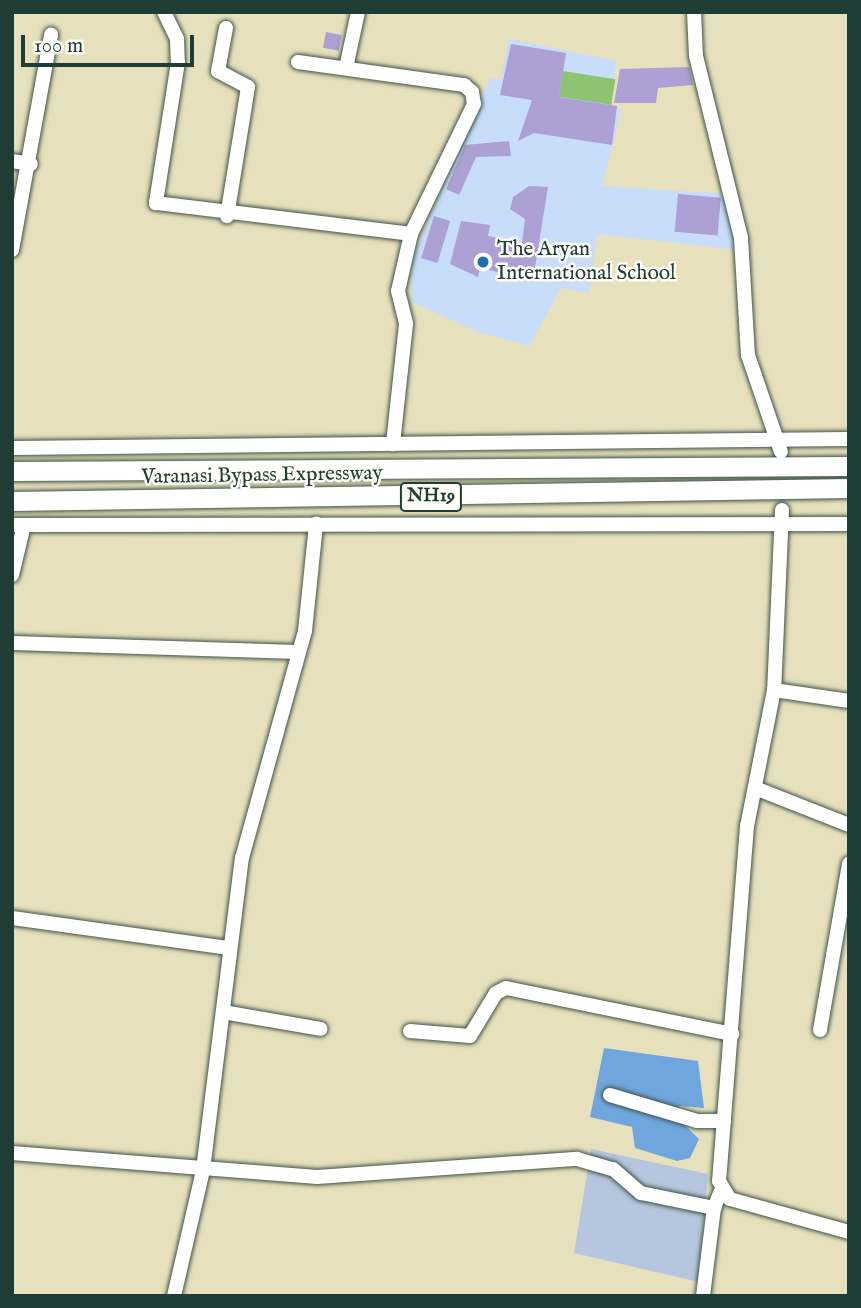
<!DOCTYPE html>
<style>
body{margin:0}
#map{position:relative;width:861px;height:1308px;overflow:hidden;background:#e7e0bc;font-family:"IM FELL English",serif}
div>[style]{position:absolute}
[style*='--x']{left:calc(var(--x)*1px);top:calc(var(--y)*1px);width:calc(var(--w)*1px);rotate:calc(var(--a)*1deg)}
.built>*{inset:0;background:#c8ddf9}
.industrial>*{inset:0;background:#b6c6de}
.green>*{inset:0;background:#8ec374;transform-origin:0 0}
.water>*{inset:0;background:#6fa6dd}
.building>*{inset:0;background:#aca0d4;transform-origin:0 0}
.roads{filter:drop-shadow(0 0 2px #3d5548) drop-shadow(0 0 2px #3d5548)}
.minor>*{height:14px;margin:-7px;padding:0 7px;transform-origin:7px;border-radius:7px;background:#fff}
.highway>*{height:19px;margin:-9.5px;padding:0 9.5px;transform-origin:9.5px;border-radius:9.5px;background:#fff}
.dots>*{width:19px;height:19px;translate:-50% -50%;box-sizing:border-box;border:4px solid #fdfcf7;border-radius:50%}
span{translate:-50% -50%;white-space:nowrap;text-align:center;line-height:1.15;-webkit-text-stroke:5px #fdfcf7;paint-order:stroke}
.shield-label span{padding:2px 5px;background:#fdfcf7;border:2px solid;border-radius:5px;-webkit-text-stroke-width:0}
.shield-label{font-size:19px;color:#1f3d34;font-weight:700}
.poi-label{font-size:21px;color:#1f3d34}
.left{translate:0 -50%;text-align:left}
.street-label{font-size:21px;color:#1f3d34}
.frame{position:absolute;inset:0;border:14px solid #1f3d34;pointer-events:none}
.scale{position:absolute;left:21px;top:35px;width:173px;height:32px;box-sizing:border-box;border:4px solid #1f3d34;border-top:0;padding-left:9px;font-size:21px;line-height:24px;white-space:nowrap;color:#1f3d34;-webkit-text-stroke:5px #fdfcf7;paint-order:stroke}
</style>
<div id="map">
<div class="built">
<div style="clip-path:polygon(509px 39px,616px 61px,611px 105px,621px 109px,602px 186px,728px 194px,739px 250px,597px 234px,589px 293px,561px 288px,529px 346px,481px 333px,411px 302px,411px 260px,490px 78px,501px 80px)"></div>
</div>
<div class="industrial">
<div style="clip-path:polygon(591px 1149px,708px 1174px,699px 1282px,574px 1253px)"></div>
</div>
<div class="green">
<div style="left:563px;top:71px;width:53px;height:26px;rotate:9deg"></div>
</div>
<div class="water">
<div style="clip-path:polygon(604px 1048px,698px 1061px,704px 1108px,679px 1106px,679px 1120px,699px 1139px,690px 1158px,677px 1161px,635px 1148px,632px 1127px,590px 1117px)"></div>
</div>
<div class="building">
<div style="left:326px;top:32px;width:16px;height:16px;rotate:11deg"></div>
<div style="clip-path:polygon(511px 44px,566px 53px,559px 97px,617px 106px,612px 145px,534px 133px,518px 141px,532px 100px,500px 95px)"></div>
<div style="clip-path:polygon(689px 67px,693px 85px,658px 88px,656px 103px,614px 103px,620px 69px)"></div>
<div style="clip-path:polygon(509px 141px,511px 156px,476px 157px,459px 195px,446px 189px,465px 145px)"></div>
<div style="clip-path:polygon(529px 186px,548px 187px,533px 280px,480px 268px,478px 277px,450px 264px,461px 221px,490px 225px,488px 236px,522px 243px,525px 219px,510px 209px,513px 197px)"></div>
<div style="left:678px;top:194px;width:43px;height:38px;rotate:5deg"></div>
<div style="left:434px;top:216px;width:17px;height:44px;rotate:17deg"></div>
</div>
<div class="roads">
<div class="minor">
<div style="--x:164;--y:12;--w:30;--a:64"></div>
<div style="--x:177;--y:39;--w:23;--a:88"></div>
<div style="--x:178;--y:62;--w:143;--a:98.9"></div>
<div style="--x:156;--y:203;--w:257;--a:6.9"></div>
<div style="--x:411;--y:234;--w:58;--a:102.8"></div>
<div style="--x:398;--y:291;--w:34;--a:76"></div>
<div style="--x:406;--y:324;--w:121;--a:96.2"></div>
<div style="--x:694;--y:12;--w:44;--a:87.4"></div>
<div style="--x:696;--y:56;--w:187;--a:76.1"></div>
<div style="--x:741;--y:238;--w:117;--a:86.6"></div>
<div style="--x:748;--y:355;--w:102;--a:71.2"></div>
<div style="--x:226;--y:28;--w:44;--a:100.5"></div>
<div style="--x:218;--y:71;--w:34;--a:28"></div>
<div style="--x:248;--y:87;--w:131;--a:99.2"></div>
<div style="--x:298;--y:62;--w:168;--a:7.9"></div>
<div style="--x:464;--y:85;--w:11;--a:41"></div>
<div style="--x:472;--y:92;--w:12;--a:81"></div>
<div style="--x:474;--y:104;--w:144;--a:115.9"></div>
<div style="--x:346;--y:68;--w:57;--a:-77.9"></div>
<div style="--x:12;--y:161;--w:19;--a:9"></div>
<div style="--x:12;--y:250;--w:219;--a:-79.7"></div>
<div style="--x:12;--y:448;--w:837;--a:-0.62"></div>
<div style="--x:782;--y:510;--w:180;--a:92.5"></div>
<div style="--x:774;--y:690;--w:139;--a:101.2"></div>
<div style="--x:747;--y:826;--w:356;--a:94.5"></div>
<div style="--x:719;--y:1181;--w:21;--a:59"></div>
<div style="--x:730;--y:1199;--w:123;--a:15.5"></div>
<div style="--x:12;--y:525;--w:837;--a:-0.07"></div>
<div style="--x:12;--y:575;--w:51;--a:-76.5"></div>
<div style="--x:12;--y:643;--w:287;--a:1.8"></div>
<div style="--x:774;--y:690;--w:76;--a:8.3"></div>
<div style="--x:755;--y:788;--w:101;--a:21.5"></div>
<div style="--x:12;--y:918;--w:218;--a:7.9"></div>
<div style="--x:223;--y:1012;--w:99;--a:9.8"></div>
<div style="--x:820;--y:1030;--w:169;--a:-80.1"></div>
<div style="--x:410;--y:1031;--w:60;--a:4.8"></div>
<div style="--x:470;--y:1036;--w:50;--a:-58.8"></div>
<div style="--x:496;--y:993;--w:11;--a:-27"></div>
<div style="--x:506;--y:988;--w:231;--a:11.5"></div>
<div style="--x:610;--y:1095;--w:91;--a:16.6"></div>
<div style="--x:697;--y:1121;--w:27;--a:0"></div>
<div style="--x:12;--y:1153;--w:306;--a:4.5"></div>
<div style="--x:317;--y:1177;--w:261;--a:-4"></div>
<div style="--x:577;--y:1159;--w:37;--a:16"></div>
<div style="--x:613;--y:1169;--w:37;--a:41"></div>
<div style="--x:641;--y:1193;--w:75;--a:11.6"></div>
<div style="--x:714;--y:1208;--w:18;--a:-68"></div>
<div style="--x:174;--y:1296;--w:129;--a:-77"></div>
<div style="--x:203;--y:1170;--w:314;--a:-82.9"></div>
<div style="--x:242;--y:858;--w:236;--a:-74.5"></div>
<div style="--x:305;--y:631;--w:108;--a:-84.1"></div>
<div style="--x:703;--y:1296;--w:89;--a:-82.9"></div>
</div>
<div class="highway">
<div style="--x:12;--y:471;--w:837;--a:-0.34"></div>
<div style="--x:12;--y:501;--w:837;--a:-0.89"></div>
</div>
</div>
<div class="dots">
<div style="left:483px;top:262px;background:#1f6fb2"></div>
</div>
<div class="shield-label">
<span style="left:431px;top:497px">NH19</span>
</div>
<div class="poi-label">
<span class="left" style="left:497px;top:262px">The Aryan<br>International School</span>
</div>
<div class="street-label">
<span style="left:262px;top:476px;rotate:-1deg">Varanasi Bypass Expressway</span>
</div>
<div class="frame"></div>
<div class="scale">100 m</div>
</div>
